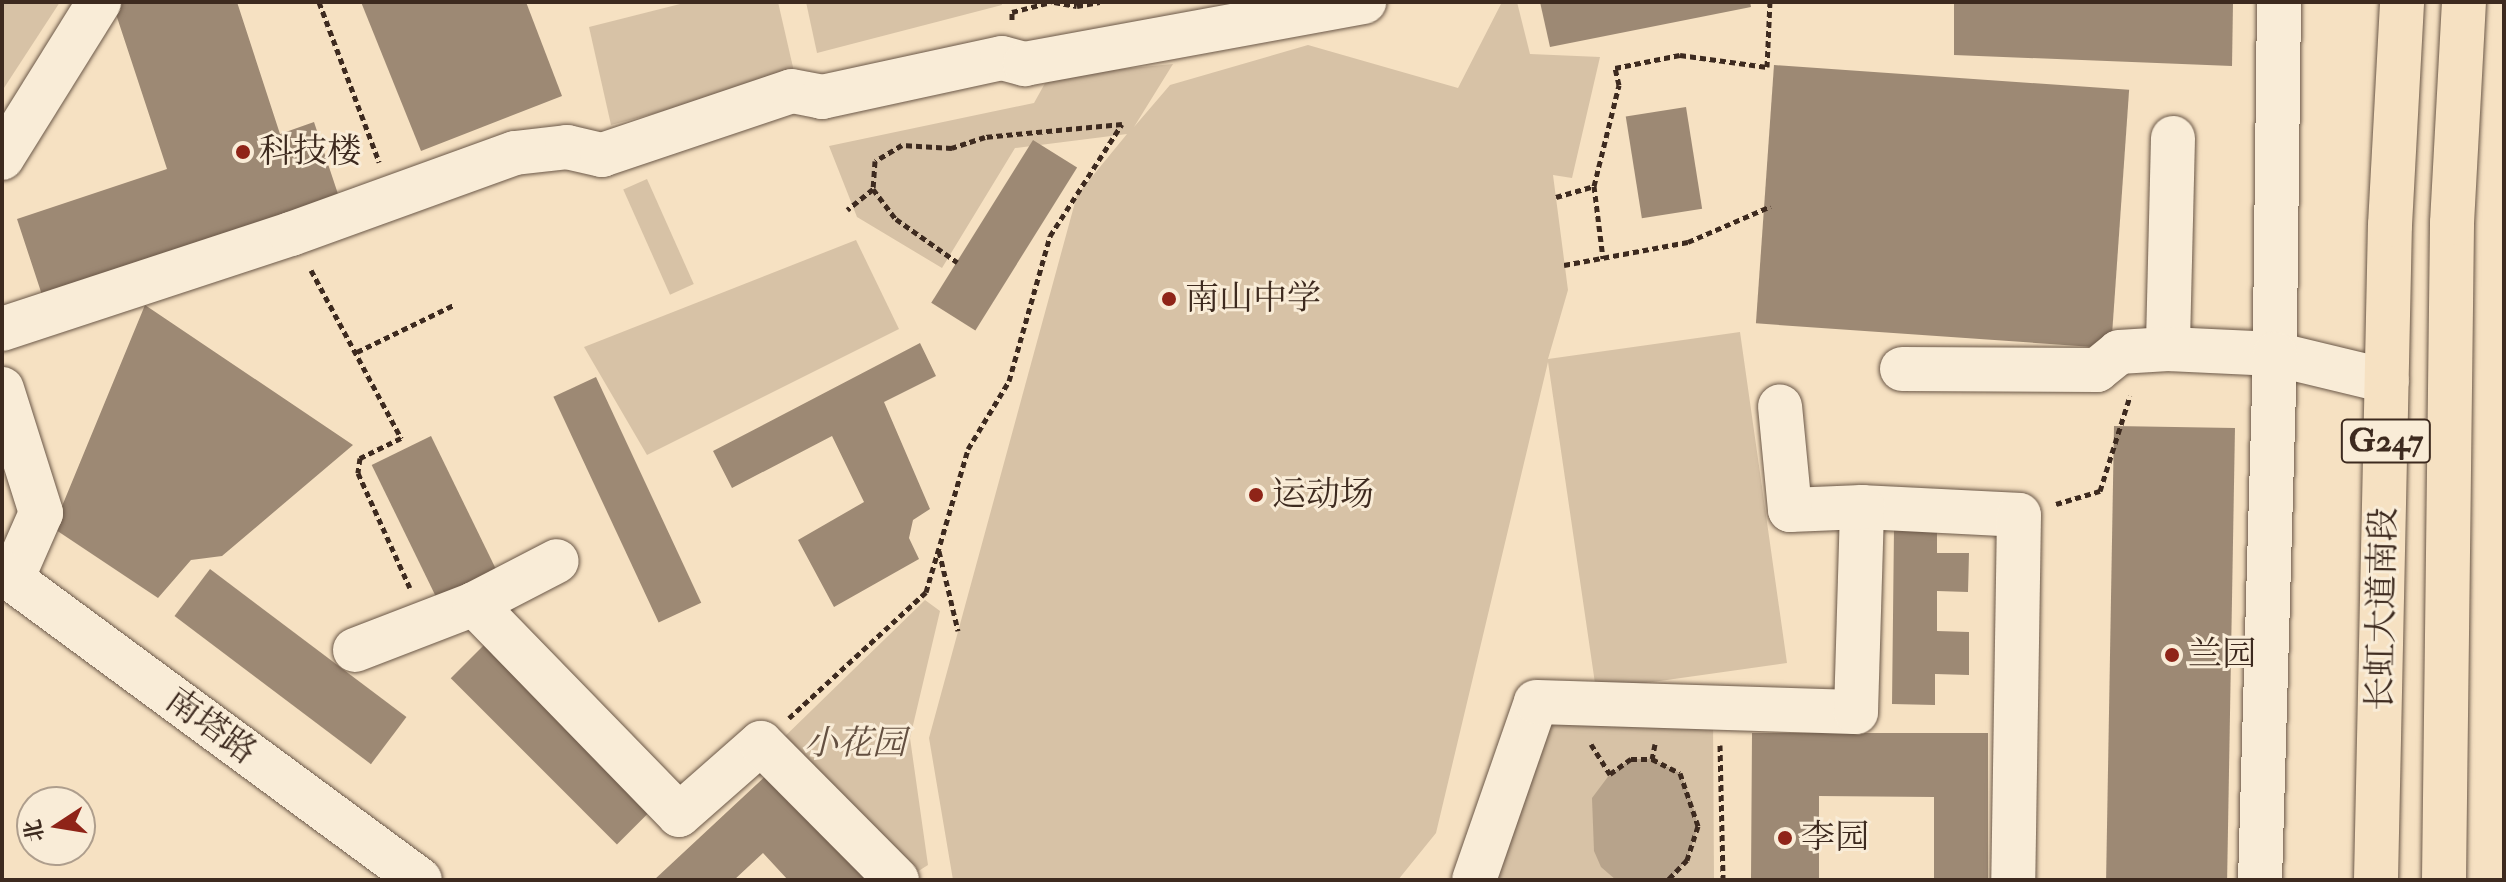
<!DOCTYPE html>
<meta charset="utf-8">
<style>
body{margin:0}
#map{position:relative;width:2506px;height:882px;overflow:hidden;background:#f6e1c2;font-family:"IM FELL Double Pica","Noto Serif SC",serif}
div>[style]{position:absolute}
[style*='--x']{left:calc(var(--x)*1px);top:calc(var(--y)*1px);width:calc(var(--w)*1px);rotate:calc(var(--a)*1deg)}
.green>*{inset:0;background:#d7c2a6;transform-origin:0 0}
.water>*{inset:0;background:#b7a38b}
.building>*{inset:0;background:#9d8974;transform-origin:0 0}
.path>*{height:5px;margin-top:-2.5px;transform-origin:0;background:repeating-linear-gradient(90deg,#3d2a1f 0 6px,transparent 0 10px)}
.roads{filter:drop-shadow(0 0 2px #6b5848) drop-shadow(0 0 2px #6b5848)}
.minor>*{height:44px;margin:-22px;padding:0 22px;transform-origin:22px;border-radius:22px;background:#f9ecd7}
.highway>*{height:44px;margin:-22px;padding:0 22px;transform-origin:22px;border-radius:22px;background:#f6e1c2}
.dots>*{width:22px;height:22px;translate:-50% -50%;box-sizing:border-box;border:4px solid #f9ecd7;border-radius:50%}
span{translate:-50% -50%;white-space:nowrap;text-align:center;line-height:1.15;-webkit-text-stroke:6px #f9ecd7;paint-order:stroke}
.shield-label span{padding:2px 6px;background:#f9ecd7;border:2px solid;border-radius:6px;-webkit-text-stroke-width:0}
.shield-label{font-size:32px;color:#3d2a1f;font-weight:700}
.poi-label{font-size:34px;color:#3d2a1f}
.left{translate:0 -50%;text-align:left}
.street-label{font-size:34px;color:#3d2a1f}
.park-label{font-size:34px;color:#645041;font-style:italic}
.frame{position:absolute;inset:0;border:4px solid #3d2a1f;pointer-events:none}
.north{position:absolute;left:16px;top:786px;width:80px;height:80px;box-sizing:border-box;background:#f9ecd7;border:2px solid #ae9e8d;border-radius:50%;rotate:258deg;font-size:22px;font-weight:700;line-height:32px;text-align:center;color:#3d2a1f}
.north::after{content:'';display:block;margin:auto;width:28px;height:36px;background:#8f2418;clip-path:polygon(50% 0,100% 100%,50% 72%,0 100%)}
</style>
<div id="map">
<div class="green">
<div style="clip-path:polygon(2px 2px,60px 2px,2px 91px)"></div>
<div style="clip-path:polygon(688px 2px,778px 2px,795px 76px,611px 125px,589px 27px)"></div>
<div style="clip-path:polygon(806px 2px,1001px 2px,1002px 5px,817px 53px)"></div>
<div style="clip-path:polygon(1502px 2px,1517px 2px,1530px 54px,1600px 57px,1572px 178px,1553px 175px,1568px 290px,1548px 359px,1740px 332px,1787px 663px,1596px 690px,1548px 362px,1436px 833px,1398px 880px,953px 880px,929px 738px,1077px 195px,1127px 134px,1015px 148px,942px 268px,857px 217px,829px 146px,1034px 103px,1049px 76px,1173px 64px,1134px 127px,1170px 85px,1308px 45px,1458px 88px)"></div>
<div style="left:647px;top:179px;width:115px;height:26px;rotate:66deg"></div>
<div style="clip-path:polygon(856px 240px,899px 329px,647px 455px,584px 347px)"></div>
<div style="clip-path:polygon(925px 600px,940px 611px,910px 738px,928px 865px,909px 877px,777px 744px)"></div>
<div style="clip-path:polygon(1545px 710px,1713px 717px,1714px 880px,1487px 880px)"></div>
</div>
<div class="water">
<div style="clip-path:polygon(1631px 759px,1652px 759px,1680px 773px,1691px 799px,1698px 826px,1687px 860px,1668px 880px,1616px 880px,1601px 867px,1594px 851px,1592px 798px,1610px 774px)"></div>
</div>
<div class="building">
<div style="clip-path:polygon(112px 2px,237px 2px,280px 134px,314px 122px,339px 197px,42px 295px,17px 219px,167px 169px)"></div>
<div style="clip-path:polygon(361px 2px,526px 2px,562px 96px,421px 151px)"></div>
<div style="clip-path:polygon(1540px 2px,1750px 2px,1751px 7px,1550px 47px)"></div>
<div style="clip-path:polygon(1954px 2px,2233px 2px,2232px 66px,1954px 55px)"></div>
<div style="left:1774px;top:65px;width:356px;height:259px;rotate:4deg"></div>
<div style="left:1686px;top:107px;width:103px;height:61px;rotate:81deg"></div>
<div style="left:1033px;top:140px;width:52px;height:192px;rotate:32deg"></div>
<div style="clip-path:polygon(145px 305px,353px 445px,222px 556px,191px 560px,158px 598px,53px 528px)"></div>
<div style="clip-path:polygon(920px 343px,936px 376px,884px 402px,930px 509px,913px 520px,909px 538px,919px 559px,834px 607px,798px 540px,864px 502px,832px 436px,732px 488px,713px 451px)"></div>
<div style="left:596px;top:377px;width:249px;height:47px;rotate:65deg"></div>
<div style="left:2114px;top:426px;width:121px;height:454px;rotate:1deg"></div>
<div style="left:431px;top:436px;width:148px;height:66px;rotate:64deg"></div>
<div style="clip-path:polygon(1894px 528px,1937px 529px,1937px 553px,1969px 553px,1968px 592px,1937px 591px,1937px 631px,1969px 632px,1969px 675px,1935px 674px,1935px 705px,1892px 704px)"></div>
<div style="left:210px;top:569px;width:246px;height:59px;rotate:37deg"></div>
<div style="left:484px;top:645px;width:235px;height:47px;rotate:45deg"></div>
<div style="clip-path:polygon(1752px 733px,1988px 733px,1988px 880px,1934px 880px,1934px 797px,1819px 796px,1819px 880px,1751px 880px)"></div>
<div style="clip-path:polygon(773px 769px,876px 880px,788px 880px,763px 853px,734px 880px,654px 880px)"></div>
</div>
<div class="path">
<div style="--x:319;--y:2;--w:171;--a:69.4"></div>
<div style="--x:1054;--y:2;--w:23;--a:10"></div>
<div style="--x:1077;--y:6;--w:23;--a:-10"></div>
<div style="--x:1012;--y:20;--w:8;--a:-90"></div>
<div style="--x:1012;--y:12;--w:40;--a:-14.4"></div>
<div style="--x:1594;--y:186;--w:73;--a:82.9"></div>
<div style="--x:873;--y:189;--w:38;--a:53"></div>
<div style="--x:896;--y:219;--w:75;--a:35.2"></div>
<div style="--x:1556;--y:197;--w:40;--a:-16"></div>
<div style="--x:1594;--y:186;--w:104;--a:-76.1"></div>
<div style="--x:1619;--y:85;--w:17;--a:-103"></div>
<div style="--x:1615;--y:68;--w:66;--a:-11.3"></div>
<div style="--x:1680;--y:55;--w:88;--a:7.9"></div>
<div style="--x:1767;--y:67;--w:65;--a:-87.4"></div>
<div style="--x:1564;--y:265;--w:126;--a:-10.5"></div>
<div style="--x:1688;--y:242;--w:90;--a:-23.4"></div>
<div style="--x:311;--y:270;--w:191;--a:61.8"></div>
<div style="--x:401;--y:438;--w:46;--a:154"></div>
<div style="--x:360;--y:458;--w:15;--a:98"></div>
<div style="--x:358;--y:473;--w:126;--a:65.7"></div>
<div style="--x:357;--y:352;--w:108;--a:-25.9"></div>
<div style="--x:2056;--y:504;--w:46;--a:-16.5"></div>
<div style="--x:2100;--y:491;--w:100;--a:-72.5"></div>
<div style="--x:939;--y:551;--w:82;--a:76.6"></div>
<div style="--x:789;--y:718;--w:186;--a:-42.6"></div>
<div style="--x:926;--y:592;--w:149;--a:-73.6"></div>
<div style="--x:968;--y:449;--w:79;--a:-58.9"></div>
<div style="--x:1009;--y:381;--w:151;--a:-74.2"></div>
<div style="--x:1050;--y:236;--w:133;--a:-57.3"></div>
<div style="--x:1122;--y:124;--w:138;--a:174.6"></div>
<div style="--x:985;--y:137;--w:35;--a:162"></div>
<div style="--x:952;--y:148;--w:50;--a:-176.6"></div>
<div style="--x:902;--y:145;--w:31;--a:149"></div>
<div style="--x:875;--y:161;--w:28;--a:94"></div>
<div style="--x:873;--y:189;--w:33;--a:141"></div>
<div style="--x:1591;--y:744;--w:36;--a:58"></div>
<div style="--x:1610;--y:774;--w:26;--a:-36"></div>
<div style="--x:1631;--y:759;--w:21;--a:0"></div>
<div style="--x:1655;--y:744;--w:15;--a:101"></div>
<div style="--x:1652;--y:759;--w:31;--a:27"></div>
<div style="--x:1680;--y:773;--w:56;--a:71.2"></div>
<div style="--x:1698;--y:826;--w:36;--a:108"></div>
<div style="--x:1687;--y:860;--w:28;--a:134"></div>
<div style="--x:1720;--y:745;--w:135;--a:88.7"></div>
</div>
<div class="roads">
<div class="minor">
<div style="--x:2279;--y:2;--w:352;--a:90.7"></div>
<div style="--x:2275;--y:354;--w:115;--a:13.6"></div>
<div style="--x:2173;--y:138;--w:211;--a:91.4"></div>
<div style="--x:2168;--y:349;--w:107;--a:2.7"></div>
<div style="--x:2275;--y:354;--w:526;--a:91.63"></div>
<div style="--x:2;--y:158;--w:184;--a:-58.1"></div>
<div style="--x:2;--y:329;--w:304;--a:-18.2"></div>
<div style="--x:291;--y:234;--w:238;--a:-19.9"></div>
<div style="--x:515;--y:153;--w:52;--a:-6.6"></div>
<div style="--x:567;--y:147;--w:36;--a:13"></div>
<div style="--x:602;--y:155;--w:200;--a:-18.6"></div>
<div style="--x:792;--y:91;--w:31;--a:11"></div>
<div style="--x:822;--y:97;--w:184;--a:-12.2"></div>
<div style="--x:1002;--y:58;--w:24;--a:15"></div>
<div style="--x:1025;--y:64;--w:345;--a:-10.4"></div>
<div style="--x:1902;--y:369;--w:195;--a:0.3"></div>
<div style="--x:2097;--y:370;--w:28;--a:-39"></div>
<div style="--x:2119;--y:352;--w:49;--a:-3.5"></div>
<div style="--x:2;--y:389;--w:130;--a:72.5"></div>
<div style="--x:41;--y:513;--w:72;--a:113.7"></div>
<div style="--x:1862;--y:507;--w:157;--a:2.9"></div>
<div style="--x:2019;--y:515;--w:365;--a:90.9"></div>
<div style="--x:2;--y:572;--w:519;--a:36.38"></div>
<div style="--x:474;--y:604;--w:93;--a:-27.4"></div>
<div style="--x:355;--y:650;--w:128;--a:-21.1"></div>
<div style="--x:474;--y:604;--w:294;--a:45.8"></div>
<div style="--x:679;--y:815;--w:109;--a:-41.3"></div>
<div style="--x:761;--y:743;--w:193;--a:45.2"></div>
<div style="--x:1474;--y:880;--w:188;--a:-70.8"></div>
<div style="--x:1536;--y:702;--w:320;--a:1.8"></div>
<div style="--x:1856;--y:712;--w:205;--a:-88.3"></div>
<div style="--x:1862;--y:507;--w:72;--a:177.6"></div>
<div style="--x:1790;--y:510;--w:104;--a:-95.5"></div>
</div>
<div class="highway">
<div style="--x:2376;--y:880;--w:655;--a:-88.78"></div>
<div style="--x:2390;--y:225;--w:223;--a:-86.9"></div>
<div style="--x:2444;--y:880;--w:657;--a:-89.3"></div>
<div style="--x:2452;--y:223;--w:221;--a:-86.9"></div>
</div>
</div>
<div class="dots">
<div style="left:243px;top:152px;background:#8f2418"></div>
<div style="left:1169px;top:299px;background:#8f2418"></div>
<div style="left:1256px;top:495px;background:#8f2418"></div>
<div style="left:2172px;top:655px;background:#8f2418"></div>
<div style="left:1785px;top:838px;background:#8f2418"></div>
</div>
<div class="shield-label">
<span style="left:2386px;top:441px">G247</span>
</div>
<div class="poi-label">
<span class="left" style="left:259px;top:152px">科技楼</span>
<span class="left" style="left:1185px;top:299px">南山中学</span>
<span class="left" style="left:1272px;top:495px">运动场</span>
<span class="left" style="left:2188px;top:655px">兰园</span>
<span class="left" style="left:1801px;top:838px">李园</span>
</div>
<div class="street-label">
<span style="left:2382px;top:609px;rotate:-89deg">长虹大道南段</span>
<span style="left:211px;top:726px;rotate:36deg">南塔路</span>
</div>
<div class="park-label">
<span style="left:855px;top:744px">小花园</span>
</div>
<div class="frame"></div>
<div class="north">北</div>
</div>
